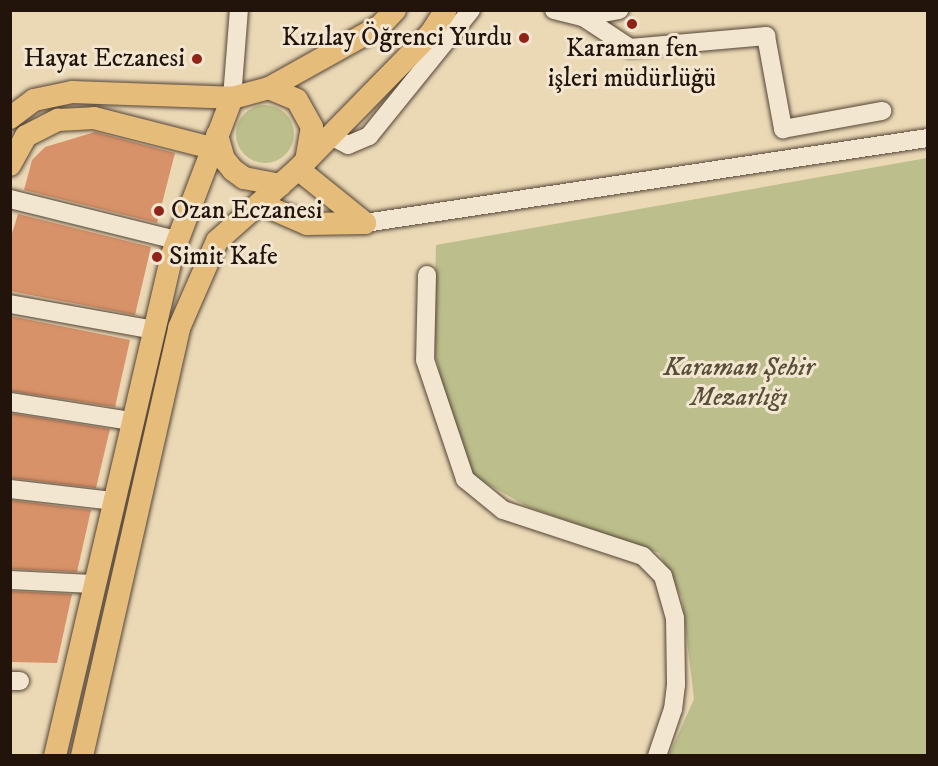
<!DOCTYPE html>
<meta charset="utf-8">
<style>
body{margin:0}
#map{position:relative;width:938px;height:766px;overflow:hidden;background:#ebd9b6;font-family:"IM FELL DW Pica",serif}
div>[style]{position:absolute}
[style*='--x']{left:calc(var(--x)*1px);top:calc(var(--y)*1px);width:calc(var(--w)*1px);rotate:calc(var(--a)*1deg)}
.green>*{inset:0;background:#bcbe8b}
.round{border-radius:50%}
.building>*{inset:0;background:#d89269}
.roads{filter:drop-shadow(0 0 2px #544436) drop-shadow(0 0 2px #544436)}
.minor>*{height:18px;margin:-9px;padding:0 9px;transform-origin:9px;border-radius:9px;background:#f2e6d0}
.major>*{height:22px;margin:-11px;padding:0 11px;transform-origin:11px;border-radius:11px;background:#e6bc7b}
.dots>*{width:16px;height:16px;translate:-50% -50%;box-sizing:border-box;border:3px solid #f2e6d0;border-radius:50%}
span{translate:-50% -50%;white-space:nowrap;text-align:center;line-height:1.15;-webkit-text-stroke:6px #f2e6d0;paint-order:stroke}
.poi-label{font-size:26px;color:#22130b}
.right{translate:-100% -50%;text-align:right}
.left{translate:0 -50%;text-align:left}
.park-label{font-size:26px;color:#584f38;font-style:italic}
.frame{position:absolute;inset:0;border:12px solid #22130b;pointer-events:none}
</style>
<div id="map">
<div class="green">
<div class="round" style="left:236px;top:105px;width:58px;height:58px"></div>
<div style="clip-path:polygon(927px 158px,927px 755px,669px 755px,694px 699px,682px 598px,659px 553px,528px 507px,463px 470px,433px 346px,436px 245px)"></div>
</div>
<div class="building">
<div style="clip-path:polygon(95px 132px,175px 153px,157px 223px,24px 190px,32px 160px,45px 147px)"></div>
<div style="clip-path:polygon(18px 214px,151px 247px,135px 315px,10px 291px,10px 240px)"></div>
<div style="clip-path:polygon(10px 316px,130px 340px,115px 407px,10px 391px)"></div>
<div style="clip-path:polygon(10px 413px,110px 429px,96px 488px,10px 478px)"></div>
<div style="clip-path:polygon(10px 500px,91px 510px,77px 572px,10px 569px)"></div>
<div style="clip-path:polygon(10px 591px,72px 594px,57px 663px,10px 662px)"></div>
</div>
<div class="roads">
<div class="minor">
<div style="--x:554;--y:10;--w:30;--a:14"></div>
<div style="--x:583;--y:17;--w:37;--a:-11"></div>
<div style="--x:583;--y:17;--w:56;--a:33.4"></div>
<div style="--x:630;--y:48;--w:137;--a:-5"></div>
<div style="--x:766;--y:36;--w:95;--a:79.6"></div>
<div style="--x:783;--y:129;--w:101;--a:-10.3"></div>
<div style="--x:232;--y:98;--w:88;--a:-85.5"></div>
<div style="--x:331;--y:136;--w:19;--a:28"></div>
<div style="--x:348;--y:145;--w:23;--a:-23"></div>
<div style="--x:369;--y:136;--w:162;--a:-51"></div>
<div style="--x:10;--y:199;--w:171;--a:13.9"></div>
<div style="--x:365;--y:223;--w:569;--a:-8.59"></div>
<div style="--x:427;--y:275;--w:85;--a:91.3"></div>
<div style="--x:425;--y:360;--w:126;--a:71.4"></div>
<div style="--x:465;--y:479;--w:49;--a:39.2"></div>
<div style="--x:503;--y:510;--w:147;--a:18.2"></div>
<div style="--x:643;--y:556;--w:28;--a:45"></div>
<div style="--x:663;--y:576;--w:44;--a:74.1"></div>
<div style="--x:675;--y:618;--w:67;--a:89.1"></div>
<div style="--x:676;--y:685;--w:24;--a:97"></div>
<div style="--x:673;--y:709;--w:50;--a:108.8"></div>
<div style="--x:10;--y:304;--w:146;--a:10.2"></div>
<div style="--x:10;--y:402;--w:123;--a:8.9"></div>
<div style="--x:10;--y:489;--w:105;--a:6.6"></div>
<div style="--x:10;--y:580;--w:83;--a:2.8"></div>
<div style="--x:10;--y:681;--w:10;--a:0"></div>
</div>
<div class="major">
<div style="--x:269;--y:88;--w:127;--a:-29.2"></div>
<div style="--x:380;--y:26;--w:22;--a:-47"></div>
<div style="--x:10;--y:118;--w:30;--a:-37"></div>
<div style="--x:34;--y:100;--w:39;--a:-12"></div>
<div style="--x:72;--y:92;--w:160;--a:2.1"></div>
<div style="--x:217;--y:135;--w:25;--a:74"></div>
<div style="--x:224;--y:159;--w:14;--a:51"></div>
<div style="--x:233;--y:170;--w:14;--a:36"></div>
<div style="--x:244;--y:178;--w:37;--a:11"></div>
<div style="--x:10;--y:165;--w:33;--a:-61"></div>
<div style="--x:26;--y:136;--w:36;--a:-27"></div>
<div style="--x:58;--y:120;--w:36;--a:-3"></div>
<div style="--x:94;--y:118;--w:122;--a:14.3"></div>
<div style="--x:298;--y:169;--w:86;--a:38.9"></div>
<div style="--x:261;--y:204;--w:50;--a:23.5"></div>
<div style="--x:307;--y:224;--w:58;--a:-1"></div>
<div style="--x:55;--y:756;--w:514;--a:-76.86"></div>
<div style="--x:172;--y:255;--w:168;--a:-69.1"></div>
<div style="--x:232;--y:98;--w:38;--a:-15"></div>
<div style="--x:269;--y:88;--w:30;--a:23"></div>
<div style="--x:297;--y:100;--w:31;--a:61"></div>
<div style="--x:312;--y:127;--w:34;--a:100"></div>
<div style="--x:82;--y:756;--w:439;--a:-77.2"></div>
<div style="--x:179;--y:328;--w:95;--a:-66.4"></div>
<div style="--x:217;--y:241;--w:108;--a:-41.6"></div>
<div style="--x:298;--y:169;--w:190;--a:-45.6"></div>
<div style="--x:431;--y:33;--w:27;--a:-57"></div>
</div>
</div>
<div class="dots">
<div style="left:632px;top:24px;background:#8f2418"></div>
<div style="left:524px;top:38px;background:#8f2418"></div>
<div style="left:197px;top:59px;background:#8f2418"></div>
<div style="left:159px;top:211px;background:#8f2418"></div>
<div style="left:157px;top:257px;background:#8f2418"></div>
</div>
<div class="poi-label">
<span class="right" style="left:512px;top:38px">Kızılay Öğrenci Yurdu</span>
<span style="left:632px;top:64px">Karaman fen<br>işleri müdürlüğü</span>
<span class="right" style="left:185px;top:59px">Hayat Eczanesi</span>
<span class="left" style="left:171px;top:211px">Ozan Eczanesi</span>
<span class="left" style="left:169px;top:257px">Simit Kafe</span>
</div>
<div class="park-label">
<span style="left:739px;top:383px">Karaman Şehir<br>Mezarlığı</span>
</div>
<div class="frame"></div>
</div>
